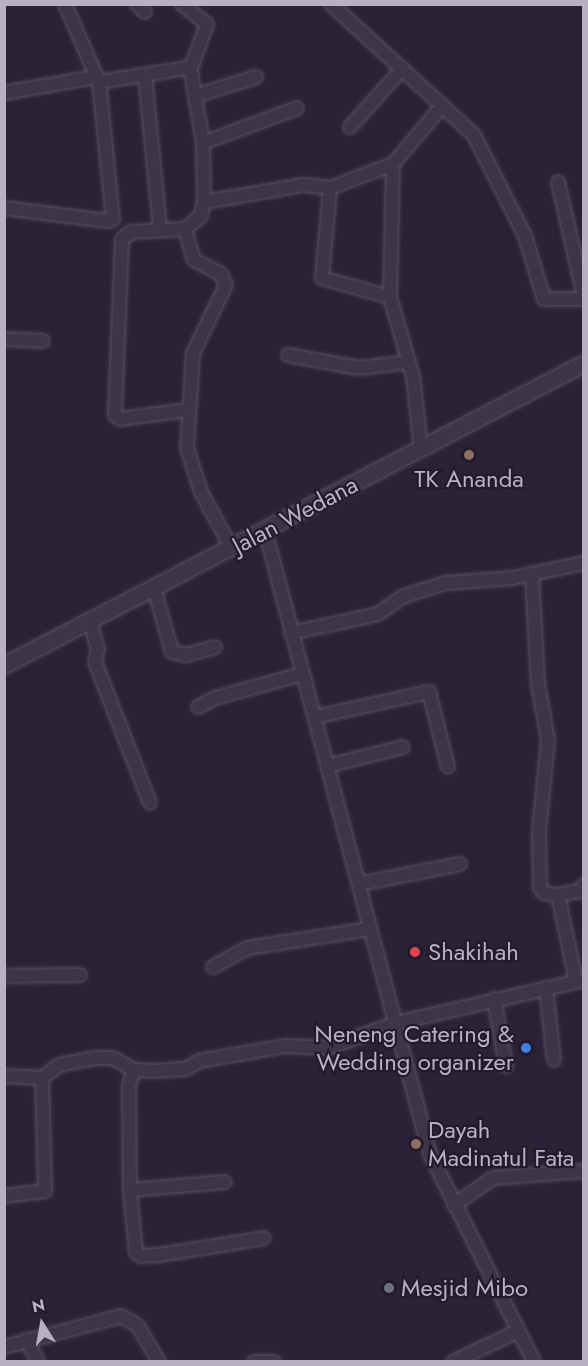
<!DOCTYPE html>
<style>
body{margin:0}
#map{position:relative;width:588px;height:1366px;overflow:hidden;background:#2b2237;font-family:Jost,sans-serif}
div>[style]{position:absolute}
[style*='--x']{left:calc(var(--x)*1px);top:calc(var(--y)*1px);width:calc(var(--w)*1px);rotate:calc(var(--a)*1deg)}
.roads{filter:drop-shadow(0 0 2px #595062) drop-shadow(0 0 2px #595062)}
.minor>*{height:12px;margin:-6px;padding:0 6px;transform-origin:6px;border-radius:6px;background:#3e3648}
.tertiary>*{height:15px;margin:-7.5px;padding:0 7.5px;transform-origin:7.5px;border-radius:7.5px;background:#3e3648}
.dots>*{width:16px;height:16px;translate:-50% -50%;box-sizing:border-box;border:3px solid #231b2c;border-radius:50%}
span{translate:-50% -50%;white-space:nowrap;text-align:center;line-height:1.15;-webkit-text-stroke:4.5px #231b2c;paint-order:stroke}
.poi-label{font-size:24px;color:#bab0c4}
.left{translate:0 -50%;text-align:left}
.right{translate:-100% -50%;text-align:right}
.street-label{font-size:24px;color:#bab0c4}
.frame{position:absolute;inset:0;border:6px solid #bab0c4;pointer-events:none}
.north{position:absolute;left:12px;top:1294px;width:60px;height:60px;-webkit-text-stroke:4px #231b2c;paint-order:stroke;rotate:349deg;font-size:16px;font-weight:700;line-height:24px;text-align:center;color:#bab0c4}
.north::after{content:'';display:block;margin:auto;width:21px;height:27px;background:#bab0c4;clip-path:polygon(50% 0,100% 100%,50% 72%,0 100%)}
</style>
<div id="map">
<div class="roads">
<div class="minor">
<div style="--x:137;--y:4;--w:11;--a:45"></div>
<div style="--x:182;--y:4;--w:32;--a:39"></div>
<div style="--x:207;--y:24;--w:50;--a:109.9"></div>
<div style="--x:331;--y:4;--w:194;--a:42.5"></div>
<div style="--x:474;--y:135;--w:113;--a:63.2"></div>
<div style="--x:525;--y:236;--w:66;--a:73.2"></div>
<div style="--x:544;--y:299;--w:40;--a:0"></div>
<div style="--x:145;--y:75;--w:155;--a:84.4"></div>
<div style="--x:99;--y:82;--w:88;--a:-9.1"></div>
<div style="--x:186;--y:68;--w:6;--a:39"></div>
<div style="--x:191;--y:72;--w:72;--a:80.4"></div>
<div style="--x:203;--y:143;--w:59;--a:89"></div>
<div style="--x:204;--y:202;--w:14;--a:102"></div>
<div style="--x:201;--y:216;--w:21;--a:141"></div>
<div style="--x:185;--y:229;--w:32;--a:74"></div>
<div style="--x:194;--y:260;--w:30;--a:27"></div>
<div style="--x:221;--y:274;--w:12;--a:66"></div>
<div style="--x:226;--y:285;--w:76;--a:115.9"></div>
<div style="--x:193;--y:353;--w:95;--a:93.6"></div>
<div style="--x:187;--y:448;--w:46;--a:72.3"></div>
<div style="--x:201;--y:492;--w:65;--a:61.5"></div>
<div style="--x:4;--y:93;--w:92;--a:-10"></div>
<div style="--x:195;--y:96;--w:64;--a:-17.3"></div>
<div style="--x:350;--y:127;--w:79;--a:-48.1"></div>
<div style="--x:203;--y:143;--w:100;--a:-20.4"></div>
<div style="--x:393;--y:164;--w:133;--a:91.3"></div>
<div style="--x:390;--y:297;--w:82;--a:73.8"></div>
<div style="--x:413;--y:376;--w:72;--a:83.7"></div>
<div style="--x:558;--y:182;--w:117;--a:77.2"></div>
<div style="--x:204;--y:202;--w:100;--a:-9.7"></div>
<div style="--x:303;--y:185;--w:27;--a:6"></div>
<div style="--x:4;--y:208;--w:104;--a:7.2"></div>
<div style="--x:107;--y:221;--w:6;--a:-18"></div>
<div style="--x:113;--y:219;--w:138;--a:-95.8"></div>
<div style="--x:99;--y:82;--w:85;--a:-113.6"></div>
<div style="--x:185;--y:229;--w:54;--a:176.8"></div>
<div style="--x:131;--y:232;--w:11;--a:142"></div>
<div style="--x:122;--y:239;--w:176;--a:92.3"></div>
<div style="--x:115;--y:415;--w:7;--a:34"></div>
<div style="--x:121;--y:419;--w:67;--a:-7.8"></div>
<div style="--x:390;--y:297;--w:71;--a:-164.4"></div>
<div style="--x:322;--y:278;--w:90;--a:-84.9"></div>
<div style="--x:330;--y:188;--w:67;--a:-20.9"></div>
<div style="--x:393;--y:164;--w:77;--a:-49.7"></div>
<div style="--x:4;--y:339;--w:39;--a:3"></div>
<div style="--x:288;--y:355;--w:72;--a:10.4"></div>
<div style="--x:359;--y:368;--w:50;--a:-6.8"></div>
<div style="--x:265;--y:530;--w:645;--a:75.19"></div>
<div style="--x:430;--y:1154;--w:233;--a:63.4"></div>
<div style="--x:532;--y:574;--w:110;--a:86.9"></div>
<div style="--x:538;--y:684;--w:58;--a:80"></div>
<div style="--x:548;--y:741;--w:90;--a:95.7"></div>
<div style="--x:539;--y:831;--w:57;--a:89"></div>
<div style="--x:540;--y:888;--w:6;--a:51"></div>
<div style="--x:544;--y:893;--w:14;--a:8"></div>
<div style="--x:558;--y:895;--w:22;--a:-10"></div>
<div style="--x:580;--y:891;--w:7;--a:-56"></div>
<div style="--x:154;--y:588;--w:66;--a:74.3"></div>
<div style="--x:172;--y:652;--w:14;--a:12"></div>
<div style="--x:186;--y:655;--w:30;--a:-15"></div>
<div style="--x:90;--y:620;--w:30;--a:75"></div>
<div style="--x:98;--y:649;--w:13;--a:103"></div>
<div style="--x:95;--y:662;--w:151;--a:68.7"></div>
<div style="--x:291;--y:633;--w:89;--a:-12.3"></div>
<div style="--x:378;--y:614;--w:32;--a:-35"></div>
<div style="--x:404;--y:596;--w:44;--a:-17.2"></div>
<div style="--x:446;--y:583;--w:67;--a:-4.3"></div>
<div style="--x:513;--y:578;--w:73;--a:-11.9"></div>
<div style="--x:198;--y:707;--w:19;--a:-28"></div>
<div style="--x:215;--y:698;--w:90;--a:-15.4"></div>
<div style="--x:315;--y:717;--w:117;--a:-12.4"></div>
<div style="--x:429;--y:692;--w:77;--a:75.8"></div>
<div style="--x:327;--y:766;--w:78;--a:-14"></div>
<div style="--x:359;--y:884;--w:103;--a:-11.2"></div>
<div style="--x:558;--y:895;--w:88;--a:78.2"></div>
<div style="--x:213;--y:967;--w:39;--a:-29"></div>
<div style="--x:247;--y:948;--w:124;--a:-8.8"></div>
<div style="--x:4;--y:976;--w:76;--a:-0.8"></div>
<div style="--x:546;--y:988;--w:72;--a:83.7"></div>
<div style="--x:494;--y:999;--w:68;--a:79.8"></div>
<div style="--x:134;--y:1070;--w:16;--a:108"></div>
<div style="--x:129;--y:1085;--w:105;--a:89.5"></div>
<div style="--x:130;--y:1190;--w:62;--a:84.5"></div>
<div style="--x:136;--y:1252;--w:6;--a:39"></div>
<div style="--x:141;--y:1256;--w:18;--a:-3"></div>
<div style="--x:159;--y:1255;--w:106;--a:-9.2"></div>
<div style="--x:4;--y:1076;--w:38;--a:3"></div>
<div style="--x:42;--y:1078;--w:21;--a:-37"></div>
<div style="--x:59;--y:1065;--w:38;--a:-11"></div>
<div style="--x:96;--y:1058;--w:17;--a:0"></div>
<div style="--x:113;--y:1058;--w:24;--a:30"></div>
<div style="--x:134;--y:1070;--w:20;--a:3"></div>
<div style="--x:154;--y:1071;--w:32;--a:-4"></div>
<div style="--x:186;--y:1069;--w:15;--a:-32"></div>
<div style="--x:199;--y:1061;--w:87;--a:-9.9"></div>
<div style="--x:285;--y:1046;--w:43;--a:2.7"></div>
<div style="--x:328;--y:1048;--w:72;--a:-20.2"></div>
<div style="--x:396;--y:1023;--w:193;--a:-12.9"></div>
<div style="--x:130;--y:1190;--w:95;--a:-4.8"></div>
<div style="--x:4;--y:1196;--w:41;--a:-7"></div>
<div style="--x:45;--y:1191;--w:113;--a:-91.5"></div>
<div style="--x:454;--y:1205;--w:47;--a:-34.7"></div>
<div style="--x:493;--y:1178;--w:91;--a:-4.4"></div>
<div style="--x:26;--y:1340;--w:25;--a:61"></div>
<div style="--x:4;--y:1347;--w:121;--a:-14.8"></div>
<div style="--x:121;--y:1316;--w:20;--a:30"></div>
<div style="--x:138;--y:1326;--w:42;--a:59.7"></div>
<div style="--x:254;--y:1362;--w:20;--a:0"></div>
<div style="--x:453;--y:1362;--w:72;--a:-25.5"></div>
</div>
<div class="tertiary">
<div style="--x:4;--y:665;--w:654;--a:-27.51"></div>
</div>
</div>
<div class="dots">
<div style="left:469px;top:455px;background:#8d6e63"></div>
<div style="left:415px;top:952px;background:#e0444e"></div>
<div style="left:526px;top:1048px;background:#3f7fe0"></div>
<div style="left:416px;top:1144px;background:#8d6e63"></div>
<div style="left:389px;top:1288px;background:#6b7280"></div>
</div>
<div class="poi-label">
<span style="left:469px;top:479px">TK Ananda</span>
<span class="left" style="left:428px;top:952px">Shakihah</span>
<span class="right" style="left:514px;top:1048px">Neneng Catering &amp;<br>Wedding organizer</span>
<span class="left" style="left:428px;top:1144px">Dayah<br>Madinatul Fata</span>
<span class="left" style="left:401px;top:1288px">Mesjid Mibo</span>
</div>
<div class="street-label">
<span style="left:295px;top:515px;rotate:-28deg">Jalan Wedana</span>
</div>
<div class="frame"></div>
<div class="north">N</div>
</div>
